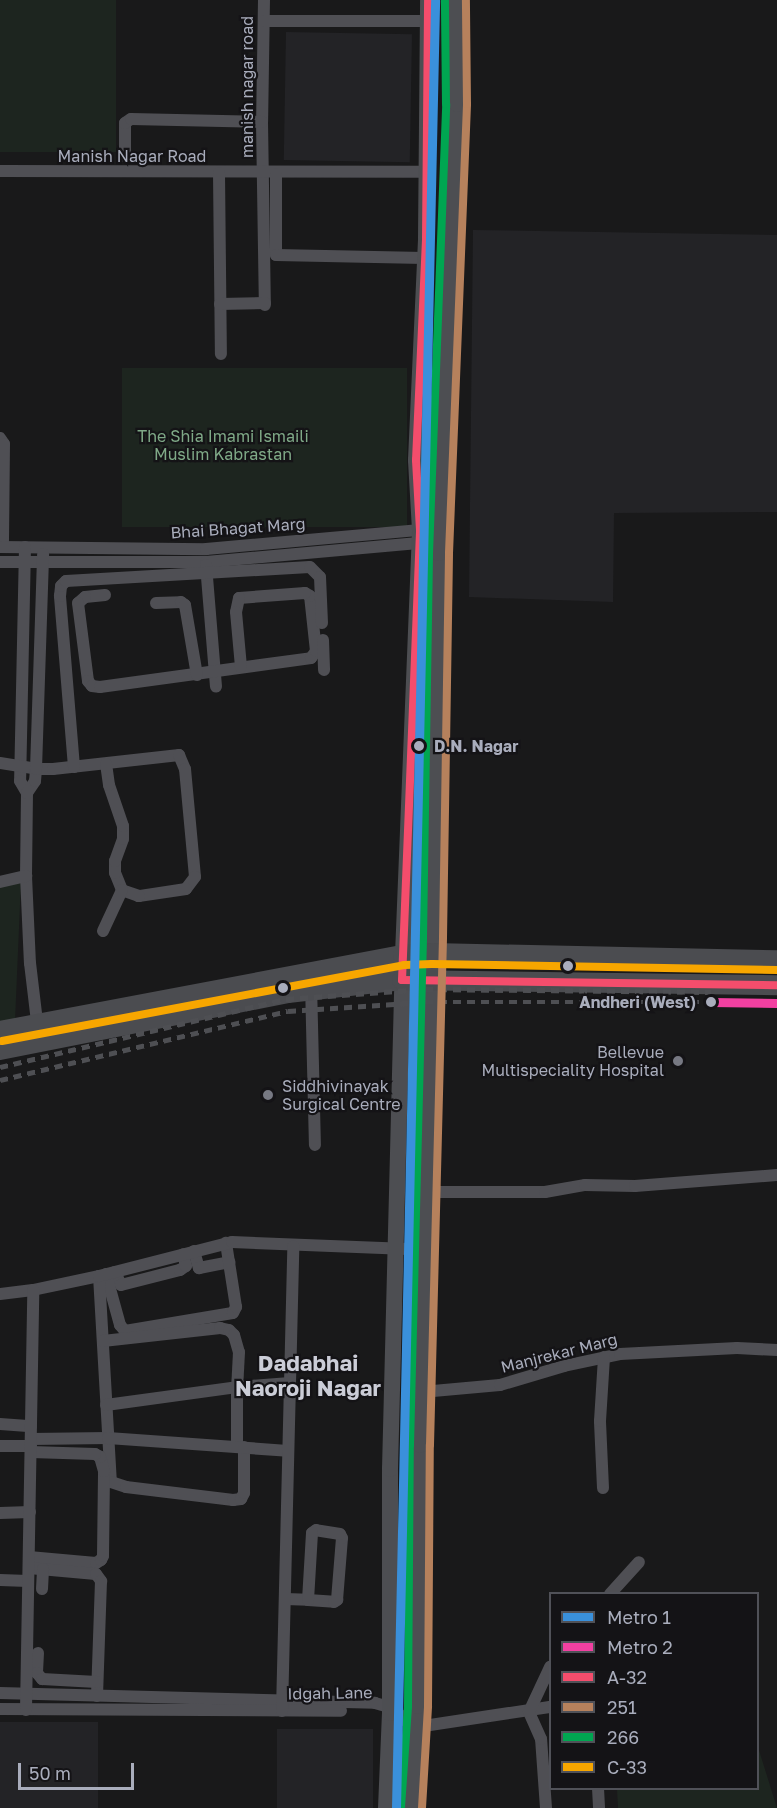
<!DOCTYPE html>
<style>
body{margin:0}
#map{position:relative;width:777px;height:1808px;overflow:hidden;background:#19191a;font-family:"Golos Text",sans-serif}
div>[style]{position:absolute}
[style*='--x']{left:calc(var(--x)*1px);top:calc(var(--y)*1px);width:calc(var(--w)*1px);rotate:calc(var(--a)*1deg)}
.built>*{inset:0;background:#232326;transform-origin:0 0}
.green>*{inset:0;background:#1d251f;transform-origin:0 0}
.street>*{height:12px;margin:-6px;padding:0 6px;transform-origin:6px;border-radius:6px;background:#4f4f54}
.secondary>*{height:16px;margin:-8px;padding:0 8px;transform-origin:8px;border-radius:8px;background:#4d4e52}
.primary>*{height:20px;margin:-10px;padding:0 10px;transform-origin:10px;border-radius:10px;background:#4b4c50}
.rail>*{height:4.5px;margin-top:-2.25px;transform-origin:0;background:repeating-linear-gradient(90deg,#4e4f53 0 8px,transparent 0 14px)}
.bus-1>*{height:8px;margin:-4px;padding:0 4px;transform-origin:4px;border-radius:4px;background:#f44d6c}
.bus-2>*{height:8px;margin:-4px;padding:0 4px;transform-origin:4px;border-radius:4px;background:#b6815c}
.bus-3>*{height:8px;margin:-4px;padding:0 4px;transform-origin:4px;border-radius:4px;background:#00a651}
.bus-4>*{height:8px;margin:-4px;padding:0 4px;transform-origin:4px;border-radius:4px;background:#f7a600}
.metro-1>*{height:9px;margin:-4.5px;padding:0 4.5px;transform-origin:4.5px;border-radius:4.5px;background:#3a90db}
.metro-2>*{height:9px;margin:-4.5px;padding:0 4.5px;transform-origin:4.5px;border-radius:4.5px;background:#f240a1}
.dots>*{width:16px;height:16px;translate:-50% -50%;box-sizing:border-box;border:3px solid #141316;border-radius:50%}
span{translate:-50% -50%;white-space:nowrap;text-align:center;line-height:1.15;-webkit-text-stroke:4.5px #141316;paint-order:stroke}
.street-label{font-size:16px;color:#a9adbc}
.park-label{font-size:16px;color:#7fa987}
.stop-label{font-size:16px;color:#a9adbc;font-weight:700}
.left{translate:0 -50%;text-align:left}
.right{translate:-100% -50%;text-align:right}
.poi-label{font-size:16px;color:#a9adbc}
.district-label{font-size:22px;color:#cbcdd7;font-weight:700}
.legend{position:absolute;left:549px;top:1592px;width:210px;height:198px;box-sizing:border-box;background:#141316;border:2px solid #505158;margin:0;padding:8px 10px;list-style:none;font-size:18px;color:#a9adbc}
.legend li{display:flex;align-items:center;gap:12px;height:30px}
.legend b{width:30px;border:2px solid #505158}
.scale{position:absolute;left:18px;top:1763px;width:116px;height:27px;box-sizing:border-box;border:3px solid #a9adbc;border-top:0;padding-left:8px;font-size:18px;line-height:21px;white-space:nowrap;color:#a9adbc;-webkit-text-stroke:4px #141316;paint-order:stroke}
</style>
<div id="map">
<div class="built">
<div style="left:286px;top:32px;width:126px;height:128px;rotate:1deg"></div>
<div style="clip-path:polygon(473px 230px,777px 235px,777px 512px,614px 513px,613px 602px,469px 597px)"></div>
<div style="left:0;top:1722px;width:98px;height:86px"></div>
<div style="left:277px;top:1729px;width:96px;height:79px"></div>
</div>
<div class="green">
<div style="left:0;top:0;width:116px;height:152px"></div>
<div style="left:122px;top:368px;width:285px;height:159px"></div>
<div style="clip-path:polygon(21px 882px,15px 1021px,0 1024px,0 887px)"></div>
<div style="clip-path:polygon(758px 1747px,777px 1808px,618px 1808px,617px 1789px,758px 1788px)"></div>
</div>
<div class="street">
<div style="--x:264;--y:0;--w:122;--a:90.9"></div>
<div style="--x:262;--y:122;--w:183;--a:89.1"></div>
<div style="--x:264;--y:21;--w:163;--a:0"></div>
<div style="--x:125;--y:156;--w:33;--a:-90"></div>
<div style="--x:125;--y:123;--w:7;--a:-34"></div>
<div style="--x:131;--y:119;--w:131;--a:1.3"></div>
<div style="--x:0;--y:171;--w:426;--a:0.1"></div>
<div style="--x:219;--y:173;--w:181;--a:89.4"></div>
<div style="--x:276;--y:174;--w:81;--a:90"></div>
<div style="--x:276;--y:255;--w:148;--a:1.2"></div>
<div style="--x:220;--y:304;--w:45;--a:-1.3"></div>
<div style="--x:0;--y:438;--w:7;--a:56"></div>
<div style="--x:4;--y:444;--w:103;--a:90.6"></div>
<div style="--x:0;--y:547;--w:206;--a:0.6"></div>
<div style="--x:206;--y:549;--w:215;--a:-5.1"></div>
<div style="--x:420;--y:530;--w:21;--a:5"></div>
<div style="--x:25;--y:547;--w:234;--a:91.2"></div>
<div style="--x:20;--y:781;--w:14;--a:60"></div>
<div style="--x:27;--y:793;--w:83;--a:90.7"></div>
<div style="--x:26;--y:876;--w:87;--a:87.4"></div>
<div style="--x:30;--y:963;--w:67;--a:83.2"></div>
<div style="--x:0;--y:562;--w:206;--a:0"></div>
<div style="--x:206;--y:562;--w:213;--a:-5.1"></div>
<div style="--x:418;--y:543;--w:21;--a:5"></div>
<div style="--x:206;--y:565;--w:122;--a:85.3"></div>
<div style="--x:105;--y:595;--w:20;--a:174"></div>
<div style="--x:85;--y:597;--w:9;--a:139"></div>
<div style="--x:78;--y:603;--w:79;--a:82.7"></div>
<div style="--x:88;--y:681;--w:6;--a:51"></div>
<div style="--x:92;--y:686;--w:8;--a:7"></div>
<div style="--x:100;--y:687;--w:213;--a:-7.8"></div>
<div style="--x:311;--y:658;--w:9;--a:-54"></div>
<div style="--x:316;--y:651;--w:55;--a:-96.2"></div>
<div style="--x:310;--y:596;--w:6;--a:-149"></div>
<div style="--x:305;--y:593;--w:66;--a:175.7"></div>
<div style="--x:239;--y:598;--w:14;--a:102"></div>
<div style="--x:236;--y:612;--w:55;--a:84.8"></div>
<div style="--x:156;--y:603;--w:25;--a:-2"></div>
<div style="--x:181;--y:602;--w:5;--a:37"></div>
<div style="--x:185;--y:605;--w:71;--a:80.3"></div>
<div style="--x:323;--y:640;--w:30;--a:88"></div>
<div style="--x:0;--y:763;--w:36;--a:9"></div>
<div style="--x:36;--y:769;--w:17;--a:0"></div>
<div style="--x:53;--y:769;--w:127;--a:-6.3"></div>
<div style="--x:179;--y:755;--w:15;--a:67"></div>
<div style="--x:185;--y:769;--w:108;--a:84.7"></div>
<div style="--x:195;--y:877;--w:15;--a:127"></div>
<div style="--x:186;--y:889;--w:48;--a:171.5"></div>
<div style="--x:139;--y:896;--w:18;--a:-161"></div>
<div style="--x:122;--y:890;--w:18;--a:-112"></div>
<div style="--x:115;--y:873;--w:12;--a:-90"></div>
<div style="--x:115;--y:861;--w:23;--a:-70"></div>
<div style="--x:123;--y:839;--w:13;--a:-90"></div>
<div style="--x:123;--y:826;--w:43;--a:-108.9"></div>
<div style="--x:109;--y:785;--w:21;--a:-98"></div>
<div style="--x:74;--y:767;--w:172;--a:-94.7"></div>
<div style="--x:60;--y:596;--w:10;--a:-84"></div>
<div style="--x:61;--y:586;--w:7;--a:-45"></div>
<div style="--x:66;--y:581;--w:244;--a:-3.3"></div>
<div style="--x:310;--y:567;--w:14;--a:45"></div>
<div style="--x:320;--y:577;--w:46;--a:87.5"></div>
<div style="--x:27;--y:793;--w:14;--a:-56"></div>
<div style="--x:35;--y:781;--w:12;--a:-85"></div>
<div style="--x:36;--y:769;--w:215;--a:-88.1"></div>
<div style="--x:0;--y:882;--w:27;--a:-13"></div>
<div style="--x:103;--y:931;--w:45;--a:-65.1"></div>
<div style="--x:311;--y:984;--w:161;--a:88.6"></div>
<div style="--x:427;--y:1192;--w:118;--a:0"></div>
<div style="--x:545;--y:1192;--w:41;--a:-9.9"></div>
<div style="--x:585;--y:1185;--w:50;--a:1.1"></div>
<div style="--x:635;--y:1186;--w:142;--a:-4.4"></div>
<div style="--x:194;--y:1251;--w:18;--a:74"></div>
<div style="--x:199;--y:1268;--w:31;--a:-11"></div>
<div style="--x:115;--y:1272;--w:14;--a:65"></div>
<div style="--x:121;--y:1285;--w:61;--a:-14.3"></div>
<div style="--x:180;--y:1270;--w:7;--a:-34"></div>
<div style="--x:186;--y:1266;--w:12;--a:-104"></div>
<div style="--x:106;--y:1274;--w:53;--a:74.6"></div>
<div style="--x:120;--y:1325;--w:8;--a:50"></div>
<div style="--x:125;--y:1331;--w:109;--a:-9.5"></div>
<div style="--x:233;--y:1313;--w:7;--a:-63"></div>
<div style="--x:236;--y:1307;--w:65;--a:-98.9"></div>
<div style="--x:99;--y:1276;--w:206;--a:86.7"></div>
<div style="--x:111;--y:1482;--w:16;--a:18"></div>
<div style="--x:126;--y:1487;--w:108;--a:6.9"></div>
<div style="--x:233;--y:1500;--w:8;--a:-7"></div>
<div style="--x:241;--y:1499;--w:7;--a:-63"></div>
<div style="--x:244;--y:1493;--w:46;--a:-90"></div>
<div style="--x:0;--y:1294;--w:33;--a:-7"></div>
<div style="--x:33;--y:1290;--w:67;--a:-12"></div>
<div style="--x:99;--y:1276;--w:137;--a:-14.3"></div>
<div style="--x:232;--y:1242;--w:195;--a:2.3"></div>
<div style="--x:103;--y:1341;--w:118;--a:-6.3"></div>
<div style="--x:220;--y:1328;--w:9;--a:13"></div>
<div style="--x:229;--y:1330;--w:7;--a:45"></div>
<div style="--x:234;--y:1335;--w:18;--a:74"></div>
<div style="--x:239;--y:1352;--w:35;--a:93"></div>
<div style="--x:237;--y:1387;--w:53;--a:-4.3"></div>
<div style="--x:422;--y:1392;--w:78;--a:-5.1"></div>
<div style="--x:500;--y:1385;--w:67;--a:-16.5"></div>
<div style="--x:564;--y:1366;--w:57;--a:-12.1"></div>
<div style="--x:620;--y:1354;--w:117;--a:-2.9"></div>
<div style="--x:737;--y:1348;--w:40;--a:2.9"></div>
<div style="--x:106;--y:1405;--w:132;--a:-7.8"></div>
<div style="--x:237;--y:1387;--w:59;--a:90"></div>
<div style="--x:0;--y:1424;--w:31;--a:4"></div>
<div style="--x:31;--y:1439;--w:77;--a:-0.7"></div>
<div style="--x:108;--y:1438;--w:180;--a:4.1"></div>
<div style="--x:0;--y:1446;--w:31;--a:0"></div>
<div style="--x:603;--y:1488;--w:67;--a:-92.6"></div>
<div style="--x:600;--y:1421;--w:64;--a:-86.4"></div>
<div style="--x:0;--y:1513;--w:30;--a:-2"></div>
<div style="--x:29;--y:1557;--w:67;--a:5.1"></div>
<div style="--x:96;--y:1563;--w:6;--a:-31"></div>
<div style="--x:101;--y:1560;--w:4;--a:-63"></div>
<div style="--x:103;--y:1556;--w:85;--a:-89.3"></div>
<div style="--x:104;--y:1471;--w:15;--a:-106"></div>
<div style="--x:100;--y:1457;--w:6;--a:-149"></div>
<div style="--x:95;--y:1454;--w:64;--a:-178.2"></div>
<div style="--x:29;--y:1568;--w:67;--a:5.1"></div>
<div style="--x:96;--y:1574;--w:9;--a:54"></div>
<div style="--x:101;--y:1581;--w:115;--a:92"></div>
<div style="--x:0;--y:1580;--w:28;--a:2"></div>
<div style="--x:42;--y:1589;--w:20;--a:-87"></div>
<div style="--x:610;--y:1594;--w:43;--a:-47.8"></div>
<div style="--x:285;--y:1599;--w:23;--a:2"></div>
<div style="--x:308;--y:1600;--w:26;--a:4"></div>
<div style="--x:334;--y:1602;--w:4;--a:-34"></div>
<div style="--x:337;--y:1600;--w:62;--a:-85.4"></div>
<div style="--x:342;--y:1538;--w:4;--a:-117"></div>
<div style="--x:340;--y:1534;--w:24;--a:-171"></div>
<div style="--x:316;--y:1530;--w:5;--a:143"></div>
<div style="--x:312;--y:1533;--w:67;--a:93.4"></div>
<div style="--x:38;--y:1653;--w:20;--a:93"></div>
<div style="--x:37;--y:1673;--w:8;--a:50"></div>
<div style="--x:42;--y:1679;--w:55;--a:3.1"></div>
<div style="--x:0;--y:1693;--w:375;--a:1.5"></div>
<div style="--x:375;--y:1703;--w:19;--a:16"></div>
<div style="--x:393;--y:1708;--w:24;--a:45"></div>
<div style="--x:410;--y:1725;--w:7;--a:16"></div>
<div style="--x:417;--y:1727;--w:134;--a:-8.6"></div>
<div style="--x:0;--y:1709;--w:341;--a:0.3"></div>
<div style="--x:26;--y:1710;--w:420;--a:-89"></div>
<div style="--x:282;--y:1711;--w:465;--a:-88.6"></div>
<div style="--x:598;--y:1788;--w:20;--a:87"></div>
<div style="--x:546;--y:1808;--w:69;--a:-94.1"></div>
<div style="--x:541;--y:1739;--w:30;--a:-114"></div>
<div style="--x:529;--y:1712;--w:50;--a:-65"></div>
</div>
<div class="secondary">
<div style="--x:386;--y:1808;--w:95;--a:-87.6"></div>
<div style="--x:390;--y:1713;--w:244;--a:-90"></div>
<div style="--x:390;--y:1469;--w:514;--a:-88.55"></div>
<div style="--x:403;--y:955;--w:425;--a:-87.7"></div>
<div style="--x:420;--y:530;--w:70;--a:-93.3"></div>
<div style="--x:416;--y:460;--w:222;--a:-87.4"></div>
<div style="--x:426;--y:238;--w:238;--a:-89.5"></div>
<div style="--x:411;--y:1808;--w:102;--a:-86.1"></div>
<div style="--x:418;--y:1706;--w:261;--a:-89.6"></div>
<div style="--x:420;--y:1445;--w:508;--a:-88.53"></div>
<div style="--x:433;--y:937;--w:384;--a:-89.1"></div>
<div style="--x:439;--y:553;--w:449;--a:-87.7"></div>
<div style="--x:457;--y:104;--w:104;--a:-91.1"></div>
</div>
<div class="primary">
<div style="--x:0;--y:1031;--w:410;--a:-10.7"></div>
<div style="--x:403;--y:955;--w:29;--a:-4"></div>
<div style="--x:432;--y:953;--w:345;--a:1.2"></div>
<div style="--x:0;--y:1050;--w:294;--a:-11.2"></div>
<div style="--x:288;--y:993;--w:115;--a:-6.5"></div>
<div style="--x:402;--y:980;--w:375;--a:0.8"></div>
</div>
<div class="rail">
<div style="--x:0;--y:1067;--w:294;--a:-13.4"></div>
<div style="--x:286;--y:999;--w:139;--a:-4.1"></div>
<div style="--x:425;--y:989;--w:286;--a:0.6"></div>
<div style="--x:0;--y:1080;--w:296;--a:-13.5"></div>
<div style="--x:288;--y:1011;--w:137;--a:-3.8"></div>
<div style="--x:425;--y:1002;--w:286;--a:0"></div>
</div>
<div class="bus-1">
<div style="--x:402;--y:980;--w:450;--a:-87.7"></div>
<div style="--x:420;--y:530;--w:70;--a:-93.3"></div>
<div style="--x:416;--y:460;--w:222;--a:-87.4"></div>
<div style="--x:426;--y:238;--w:238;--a:-89.5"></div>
<div style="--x:402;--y:980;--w:375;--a:0.8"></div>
</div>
<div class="bus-2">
<div style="--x:422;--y:1808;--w:102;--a:-86.6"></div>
<div style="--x:428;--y:1706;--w:261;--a:-89.6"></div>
<div style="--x:430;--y:1445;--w:508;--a:-88.53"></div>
<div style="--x:443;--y:937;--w:384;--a:-89.1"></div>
<div style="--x:449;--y:553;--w:449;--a:-87.7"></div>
<div style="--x:467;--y:104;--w:104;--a:-90.6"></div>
</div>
<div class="bus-3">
<div style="--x:401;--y:1807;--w:101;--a:-86"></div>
<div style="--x:408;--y:1706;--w:261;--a:-89.6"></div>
<div style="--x:410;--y:1445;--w:508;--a:-88.53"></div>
<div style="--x:423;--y:937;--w:384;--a:-89.1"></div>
<div style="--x:429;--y:553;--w:449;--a:-87.8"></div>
<div style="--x:446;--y:104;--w:104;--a:-90.6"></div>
</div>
<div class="bus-4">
<div style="--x:2;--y:1041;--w:409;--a:-10.7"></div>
<div style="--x:404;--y:965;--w:28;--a:-2"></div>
<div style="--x:432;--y:964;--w:345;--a:1"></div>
</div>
<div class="metro-1">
<div style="--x:396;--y:1808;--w:1808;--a:-88.76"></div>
</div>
<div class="metro-2">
<div style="--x:711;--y:1002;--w:66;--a:0.9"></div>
</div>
<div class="dots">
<div style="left:419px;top:746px;background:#a9adbc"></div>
<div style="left:568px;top:966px;background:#a9adbc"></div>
<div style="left:283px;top:988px;background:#a9adbc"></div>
<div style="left:711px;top:1002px;background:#a9adbc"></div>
<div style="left:678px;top:1061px;background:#777983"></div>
<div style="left:268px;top:1095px;background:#777983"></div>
</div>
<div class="street-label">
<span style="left:247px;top:87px;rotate:-90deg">manish nagar road</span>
<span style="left:132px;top:156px">Manish Nagar Road</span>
<span style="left:238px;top:528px;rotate:-4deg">Bhai Bhagat Marg</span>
<span style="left:559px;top:1353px;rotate:-14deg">Manjrekar Marg</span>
<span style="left:330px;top:1693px;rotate:-1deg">Idgah Lane</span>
</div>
<div class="park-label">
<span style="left:223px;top:445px">The Shia Imami Ismaili<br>Muslim Kabrastan</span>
</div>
<div class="stop-label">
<span class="left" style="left:434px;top:746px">D.N. Nagar</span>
<span class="right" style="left:696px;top:1002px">Andheri (West)</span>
</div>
<div class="poi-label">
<span class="right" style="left:664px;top:1061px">Bellevue<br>Multispeciality Hospital</span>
<span class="left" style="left:282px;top:1095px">Siddhivinayak<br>Surgical Centre</span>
</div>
<div class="district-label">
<span style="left:308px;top:1375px">Dadabhai<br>Naoroji Nagar</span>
</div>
<ul class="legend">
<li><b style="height:8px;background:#3a90db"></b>Metro 1</li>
<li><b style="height:8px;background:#f240a1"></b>Metro 2</li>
<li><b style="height:8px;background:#f44d6c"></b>A-32</li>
<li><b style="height:8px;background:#b6815c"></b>251</li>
<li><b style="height:8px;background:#00a651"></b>266</li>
<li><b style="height:8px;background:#f7a600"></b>C-33</li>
</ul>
<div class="scale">50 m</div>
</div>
